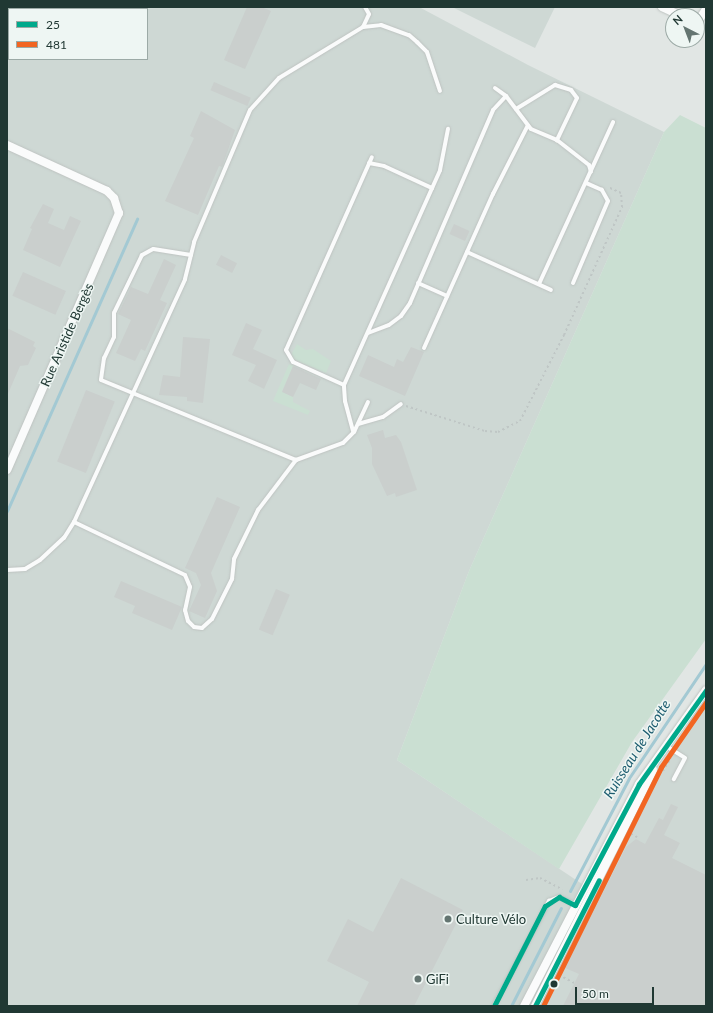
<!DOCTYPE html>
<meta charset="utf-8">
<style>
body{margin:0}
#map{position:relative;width:713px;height:1013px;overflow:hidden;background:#e1e6e4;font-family:Lato,sans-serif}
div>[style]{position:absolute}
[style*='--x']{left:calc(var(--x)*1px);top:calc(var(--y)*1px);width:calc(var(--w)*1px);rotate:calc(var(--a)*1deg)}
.built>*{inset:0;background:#ced8d4}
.green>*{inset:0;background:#cadfd2}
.stream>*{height:3px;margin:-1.5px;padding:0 1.5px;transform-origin:1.5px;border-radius:1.5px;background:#a3c9d3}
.building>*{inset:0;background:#cacfcd;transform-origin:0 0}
.path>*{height:2px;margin-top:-1px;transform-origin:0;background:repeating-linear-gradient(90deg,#bfc6c5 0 2px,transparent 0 5px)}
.roads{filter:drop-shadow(0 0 1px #bec3c1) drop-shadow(0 0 1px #bec3c1)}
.service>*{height:4px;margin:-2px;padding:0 2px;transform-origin:2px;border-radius:2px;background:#fafbfb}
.minor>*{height:8px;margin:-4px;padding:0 4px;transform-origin:4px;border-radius:4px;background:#fafbfb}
.bus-1>*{height:5px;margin:-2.5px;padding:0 2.5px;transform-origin:2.5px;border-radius:2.5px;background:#00a98b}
.bus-2>*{height:5px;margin:-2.5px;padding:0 2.5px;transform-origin:2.5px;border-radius:2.5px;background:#f26522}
.dots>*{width:11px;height:11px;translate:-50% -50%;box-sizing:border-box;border:2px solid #eef6f3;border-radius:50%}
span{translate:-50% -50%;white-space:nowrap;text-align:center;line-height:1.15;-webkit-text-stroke:3px #eef6f3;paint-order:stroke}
.street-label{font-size:13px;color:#203833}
.poi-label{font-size:13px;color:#203833}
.left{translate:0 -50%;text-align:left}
.water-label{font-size:14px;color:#1e5d70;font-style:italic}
.frame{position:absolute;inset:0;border:8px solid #203833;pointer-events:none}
.legend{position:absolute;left:8px;top:8px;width:140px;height:52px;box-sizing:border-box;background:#eef6f3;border:1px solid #9caaa6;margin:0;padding:5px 7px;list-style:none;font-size:12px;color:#203833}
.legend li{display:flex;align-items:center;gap:8px;height:20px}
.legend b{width:20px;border:1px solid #9caaa6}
.north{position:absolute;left:665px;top:8px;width:40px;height:40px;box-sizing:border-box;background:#eef6f3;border:1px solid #9caaa6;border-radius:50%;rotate:318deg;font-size:11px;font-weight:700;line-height:16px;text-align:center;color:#203833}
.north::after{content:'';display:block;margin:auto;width:14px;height:18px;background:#647571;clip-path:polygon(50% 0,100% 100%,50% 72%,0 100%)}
.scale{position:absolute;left:575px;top:987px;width:79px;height:18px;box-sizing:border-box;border:2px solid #203833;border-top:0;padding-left:5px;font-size:12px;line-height:14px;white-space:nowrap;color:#203833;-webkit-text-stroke:3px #eef6f3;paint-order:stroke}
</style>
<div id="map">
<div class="built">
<div style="clip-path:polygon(evenodd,7px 7px,419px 7px,528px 65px,664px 132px,469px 571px,397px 760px,594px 892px,706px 692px,706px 1006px,7px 1006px,7px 7px,9px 9px,147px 9px,147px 59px,9px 59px,9px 9px)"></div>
<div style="clip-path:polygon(452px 7px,555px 7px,535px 48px)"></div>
</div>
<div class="green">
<div style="clip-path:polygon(680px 115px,706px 128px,706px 639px,632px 742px,559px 869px,397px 760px,469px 571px,664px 132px)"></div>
<div style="clip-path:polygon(297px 344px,306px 350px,313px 349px,331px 361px,326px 373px,293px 359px,291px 355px)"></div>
<div style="clip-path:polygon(289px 364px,294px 365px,282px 391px,293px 397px,293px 402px,310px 411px,308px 415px,273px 401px)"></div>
</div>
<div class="stream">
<div style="--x:7;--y:511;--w:320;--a:-66"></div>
<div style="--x:570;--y:891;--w:127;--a:-62.4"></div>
<div style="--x:629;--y:778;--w:138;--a:-56"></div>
<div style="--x:511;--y:1006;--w:110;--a:-63"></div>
</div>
<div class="building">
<div style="clip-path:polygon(247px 7px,261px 7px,271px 11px,245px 69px,224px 60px)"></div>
<div style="left:214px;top:82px;width:40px;height:9px;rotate:23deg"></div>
<div style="clip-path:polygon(201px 111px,235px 130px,222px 167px,219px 166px,198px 215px,165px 201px,194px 138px,190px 136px)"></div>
<div style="clip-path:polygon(43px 204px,54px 209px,48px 223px,64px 230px,70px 216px,81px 221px,60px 267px,23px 250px,32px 229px,30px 228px)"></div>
<div style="left:454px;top:224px;width:17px;height:11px;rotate:24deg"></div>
<div style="left:221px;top:255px;width:18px;height:11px;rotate:27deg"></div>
<div style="clip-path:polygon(164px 259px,176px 265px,160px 300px,167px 303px,145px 351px,141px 349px,135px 361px,116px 353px,131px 320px,118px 314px,131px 287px,148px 294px)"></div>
<div style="left:23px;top:272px;width:47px;height:26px;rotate:24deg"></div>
<div style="clip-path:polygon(246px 323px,262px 330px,253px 349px,277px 360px,264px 389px,248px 381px,256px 365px,232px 355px)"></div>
<div style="clip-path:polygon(7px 328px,35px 342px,33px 346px,36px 348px,28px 365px,20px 366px,7px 396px)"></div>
<div style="clip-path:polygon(183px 337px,210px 339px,203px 403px,187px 401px,187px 397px,159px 395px,163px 375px,180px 377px)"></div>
<div style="clip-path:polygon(411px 347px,424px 352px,405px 396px,359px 376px,368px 355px,394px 367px,397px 359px,403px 362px)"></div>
<div style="clip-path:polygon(293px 366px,321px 379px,316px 390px,300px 383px,293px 397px,282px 392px)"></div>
<div style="left:86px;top:390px;width:31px;height:77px;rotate:22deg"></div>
<div style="clip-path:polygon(383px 430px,385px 438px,396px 435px,401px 442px,417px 490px,396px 497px,395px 493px,387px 496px,372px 464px,372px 448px,367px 435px)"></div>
<div style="clip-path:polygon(217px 497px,240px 507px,211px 573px,217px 591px,205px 618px,189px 611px,201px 585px,196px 573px,185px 568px)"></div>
<div style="clip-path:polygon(121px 581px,182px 607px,172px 630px,132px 613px,135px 606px,114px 597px)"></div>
<div style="left:276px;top:589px;width:15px;height:44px;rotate:23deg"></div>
<div style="clip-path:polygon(671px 804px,678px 807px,664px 835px,680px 843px,672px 858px,706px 875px,706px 1006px,563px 1006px,579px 974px,565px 968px,626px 847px,636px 839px,645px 844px,659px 818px,663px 820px)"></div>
<div style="clip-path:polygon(401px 878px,463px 910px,414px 1006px,357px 1006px,369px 982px,327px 961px,348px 919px,373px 932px)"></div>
</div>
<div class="path">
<div style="--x:406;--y:406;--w:83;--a:17.6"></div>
<div style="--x:485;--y:431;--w:13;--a:4"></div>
<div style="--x:498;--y:432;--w:25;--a:-27"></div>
<div style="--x:520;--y:421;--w:97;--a:-62.9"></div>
<div style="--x:564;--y:335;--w:141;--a:-65.6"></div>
<div style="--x:622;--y:207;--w:14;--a:-94"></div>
<div style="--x:621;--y:193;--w:14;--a:-155"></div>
<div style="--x:663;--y:771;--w:15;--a:-58"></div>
<div style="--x:631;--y:834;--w:7;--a:27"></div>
<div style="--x:526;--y:880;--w:14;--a:-8"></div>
<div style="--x:540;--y:878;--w:25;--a:27"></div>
<div style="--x:559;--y:975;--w:17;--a:28"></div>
</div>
<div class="roads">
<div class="service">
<div style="--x:363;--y:27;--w:18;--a:-6"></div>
<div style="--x:381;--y:25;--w:30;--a:20"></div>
<div style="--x:409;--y:35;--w:11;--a:41"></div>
<div style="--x:417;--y:42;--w:14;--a:45"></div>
<div style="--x:427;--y:52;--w:41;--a:71.6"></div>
<div style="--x:495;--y:88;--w:14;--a:36"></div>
<div style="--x:506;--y:96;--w:41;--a:52.9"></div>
<div style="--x:531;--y:129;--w:28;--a:23"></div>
<div style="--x:557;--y:140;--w:41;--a:38"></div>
<div style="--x:589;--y:165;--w:7;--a:74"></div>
<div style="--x:516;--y:109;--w:46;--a:-31.6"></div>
<div style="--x:555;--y:85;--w:17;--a:17"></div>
<div style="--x:571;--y:90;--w:10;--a:53"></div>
<div style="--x:577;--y:98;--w:47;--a:115.5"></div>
<div style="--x:369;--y:163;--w:15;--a:11"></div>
<div style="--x:384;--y:166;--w:53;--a:24.6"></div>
<div style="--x:467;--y:252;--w:92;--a:24.3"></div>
<div style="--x:191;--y:255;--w:38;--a:-171"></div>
<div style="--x:153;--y:249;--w:13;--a:151"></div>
<div style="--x:142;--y:255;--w:64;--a:115.8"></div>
<div style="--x:114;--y:313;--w:24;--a:90"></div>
<div style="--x:114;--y:337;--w:23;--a:115"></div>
<div style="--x:104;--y:358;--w:22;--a:98"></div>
<div style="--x:101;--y:380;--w:211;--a:22.3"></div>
<div style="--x:296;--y:460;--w:50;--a:-19.9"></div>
<div style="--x:343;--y:443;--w:16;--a:-45"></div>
<div style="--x:354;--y:432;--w:33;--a:-65"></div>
<div style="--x:418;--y:283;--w:32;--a:24"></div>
<div style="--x:573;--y:283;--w:89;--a:-66.9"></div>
<div style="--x:608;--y:201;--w:13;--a:-119"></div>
<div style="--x:602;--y:190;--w:17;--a:-156"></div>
<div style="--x:539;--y:284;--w:178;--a:-65.4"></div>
<div style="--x:368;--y:333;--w:22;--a:-21"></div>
<div style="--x:389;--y:325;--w:15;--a:-37"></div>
<div style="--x:401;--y:316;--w:16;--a:-55"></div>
<div style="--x:410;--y:303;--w:210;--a:-66.7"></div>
<div style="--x:493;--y:110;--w:19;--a:-47"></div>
<div style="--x:424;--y:348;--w:169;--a:-65.9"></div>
<div style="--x:493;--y:194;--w:77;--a:-63.1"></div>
<div style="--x:344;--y:385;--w:56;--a:-155.7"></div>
<div style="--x:293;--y:362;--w:14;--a:-120"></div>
<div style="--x:286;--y:350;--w:211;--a:-66"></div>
<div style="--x:358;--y:424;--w:26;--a:-16"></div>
<div style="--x:383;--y:417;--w:22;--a:-36"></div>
<div style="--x:353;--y:431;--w:31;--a:-105"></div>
<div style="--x:345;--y:401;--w:16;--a:-94"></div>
<div style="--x:344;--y:385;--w:235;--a:-65.9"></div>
<div style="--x:440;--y:170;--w:42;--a:-79"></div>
<div style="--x:74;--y:522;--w:123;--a:25.5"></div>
<div style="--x:185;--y:575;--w:13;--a:67"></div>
<div style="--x:190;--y:587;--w:24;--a:102"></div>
<div style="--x:185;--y:610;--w:11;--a:75"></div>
<div style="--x:188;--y:621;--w:8;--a:45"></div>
<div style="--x:194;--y:627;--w:8;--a:7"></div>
<div style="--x:202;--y:628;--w:13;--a:-42"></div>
<div style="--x:212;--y:619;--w:45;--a:-63.4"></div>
<div style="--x:232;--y:579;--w:20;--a:-84"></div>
<div style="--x:234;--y:559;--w:55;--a:-63.9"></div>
<div style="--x:258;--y:510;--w:63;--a:-52.8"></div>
<div style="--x:7;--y:570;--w:18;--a:-3"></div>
<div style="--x:25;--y:569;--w:17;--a:-31"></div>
<div style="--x:40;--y:560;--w:33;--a:-43"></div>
<div style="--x:64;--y:538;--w:19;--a:-58"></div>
<div style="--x:74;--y:522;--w:267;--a:-65.4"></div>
<div style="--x:185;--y:279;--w:38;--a:-76"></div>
<div style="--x:194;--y:242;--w:143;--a:-67"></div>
<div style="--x:250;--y:110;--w:43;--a:-47.8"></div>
<div style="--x:279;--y:78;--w:98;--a:-31.3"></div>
<div style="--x:363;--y:27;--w:14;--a:-65"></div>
<div style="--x:369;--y:14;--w:8;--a:-120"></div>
<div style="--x:666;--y:746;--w:22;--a:32"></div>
<div style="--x:685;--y:758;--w:24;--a:118"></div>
<div style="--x:494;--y:1006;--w:119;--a:-62.4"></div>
<div style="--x:549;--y:901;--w:11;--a:-22"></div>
<div style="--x:559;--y:897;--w:19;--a:25"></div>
</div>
<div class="minor">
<div style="--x:662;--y:7;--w:21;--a:25"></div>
<div style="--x:697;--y:23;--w:17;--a:-57"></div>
<div style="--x:7;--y:145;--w:110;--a:24.7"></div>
<div style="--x:107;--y:191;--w:10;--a:45"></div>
<div style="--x:114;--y:198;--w:16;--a:72"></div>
<div style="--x:119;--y:213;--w:280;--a:113.5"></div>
<div style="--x:524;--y:1006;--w:250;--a:-62.6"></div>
<div style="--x:639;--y:784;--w:115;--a:-54.5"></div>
<div style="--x:535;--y:1006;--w:264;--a:-63.4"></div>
</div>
</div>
<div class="bus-1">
<div style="--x:494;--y:1006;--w:112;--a:-63"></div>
<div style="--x:545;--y:906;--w:17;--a:-33"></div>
<div style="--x:559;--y:897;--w:18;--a:27"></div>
<div style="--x:575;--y:905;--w:137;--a:-62.1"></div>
<div style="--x:639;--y:784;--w:115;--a:-54.5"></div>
<div style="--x:535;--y:1006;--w:141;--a:-63.1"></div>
</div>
<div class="bus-2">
<div style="--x:543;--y:1006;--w:267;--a:-63.7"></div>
<div style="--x:661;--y:767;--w:79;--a:-55.3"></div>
</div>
<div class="dots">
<div style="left:448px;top:919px;background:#647571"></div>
<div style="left:418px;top:979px;background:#647571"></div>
<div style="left:554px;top:984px;background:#203833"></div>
</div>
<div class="street-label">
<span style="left:67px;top:335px;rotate:-66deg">Rue Aristide Bergès</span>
</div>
<div class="poi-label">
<span class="left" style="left:456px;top:919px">Culture Vélo</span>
<span class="left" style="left:426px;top:979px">GiFi</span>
</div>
<div class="water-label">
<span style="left:637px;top:749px;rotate:-58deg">Ruisseau de Jacotte</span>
</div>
<div class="frame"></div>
<ul class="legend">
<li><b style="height:5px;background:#00a98b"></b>25</li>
<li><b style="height:5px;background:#f26522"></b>481</li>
</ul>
<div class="north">N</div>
<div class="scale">50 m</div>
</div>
